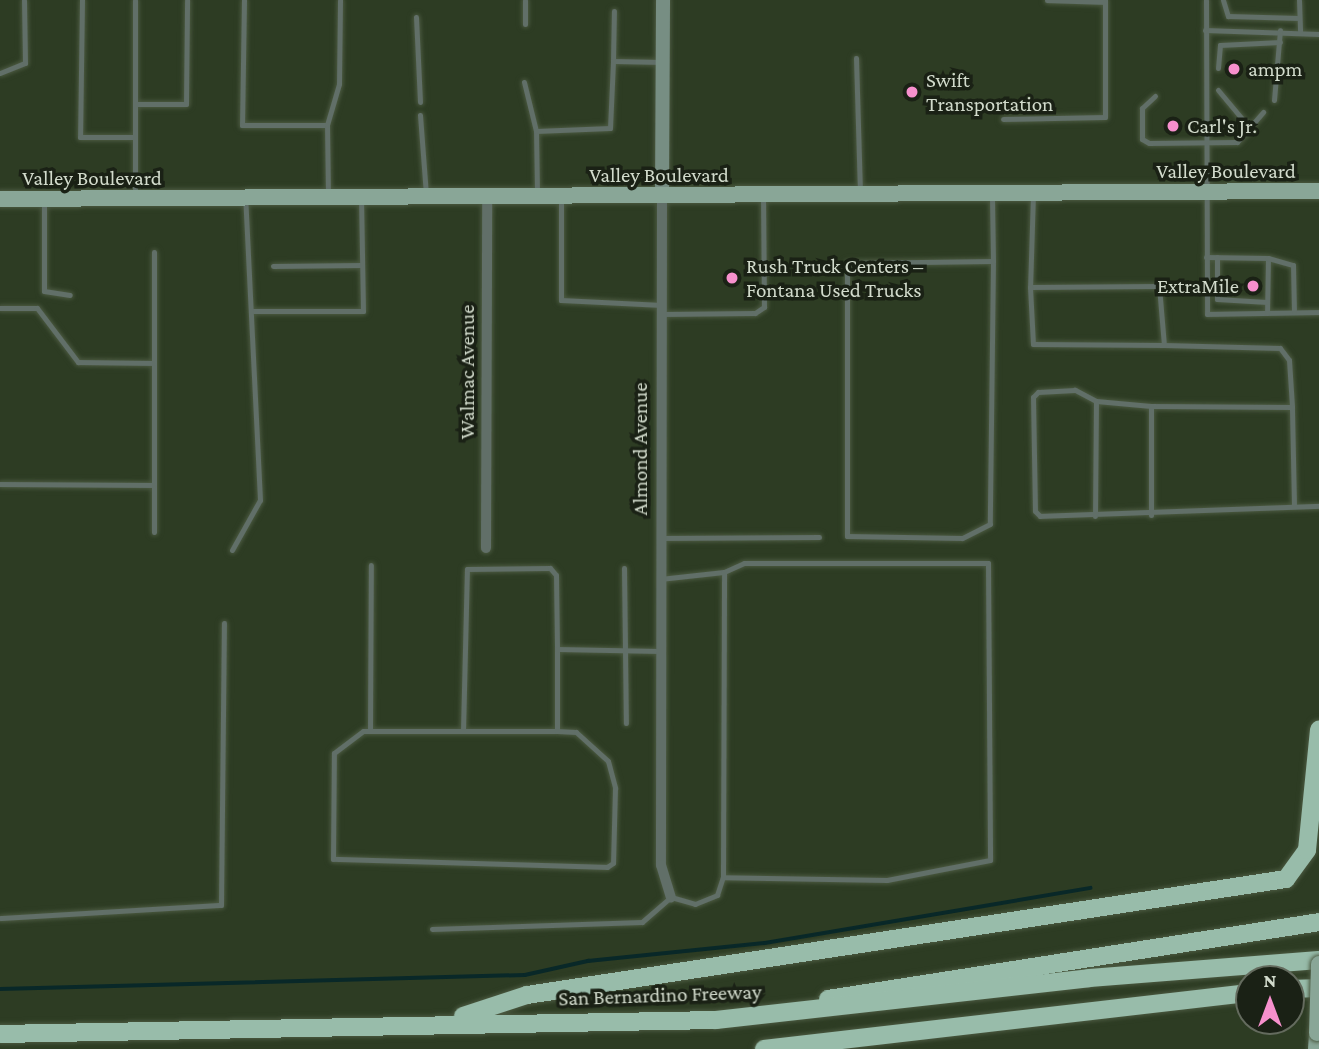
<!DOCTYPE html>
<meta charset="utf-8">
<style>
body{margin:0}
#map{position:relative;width:1319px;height:1049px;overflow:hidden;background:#2d3c23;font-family:"Crimson Pro",serif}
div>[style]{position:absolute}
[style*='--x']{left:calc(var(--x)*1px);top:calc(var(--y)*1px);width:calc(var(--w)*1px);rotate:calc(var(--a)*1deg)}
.stream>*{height:3.5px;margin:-1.75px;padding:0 1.75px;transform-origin:1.75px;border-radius:1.75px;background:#092828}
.roads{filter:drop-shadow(0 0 2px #4b5941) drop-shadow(0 0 2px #4b5941)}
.lane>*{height:5px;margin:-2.5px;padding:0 2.5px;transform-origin:2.5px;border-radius:2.5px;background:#616f68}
.street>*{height:10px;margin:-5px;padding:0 5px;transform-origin:5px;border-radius:5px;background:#616f68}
.secondary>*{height:14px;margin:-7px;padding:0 7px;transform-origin:7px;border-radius:7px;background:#778e83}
.primary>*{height:16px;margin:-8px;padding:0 8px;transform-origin:8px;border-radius:8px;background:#89a697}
.highway>*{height:18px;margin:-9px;padding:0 9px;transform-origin:9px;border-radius:9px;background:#98bcaa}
.bridges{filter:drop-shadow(0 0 2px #4b5941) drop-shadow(0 0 2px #4b5941)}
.primary-bridge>*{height:16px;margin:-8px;padding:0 8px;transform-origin:8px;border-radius:8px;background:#89a697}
.dots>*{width:19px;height:19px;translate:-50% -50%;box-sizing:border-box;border:4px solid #1a2115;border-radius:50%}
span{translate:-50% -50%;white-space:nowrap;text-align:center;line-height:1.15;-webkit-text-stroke:7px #1a2115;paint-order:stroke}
.poi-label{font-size:21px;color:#d2dbcc}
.left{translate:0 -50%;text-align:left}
.right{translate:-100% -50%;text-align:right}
.street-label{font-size:21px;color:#d2dbcc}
.north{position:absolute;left:1235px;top:965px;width:70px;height:70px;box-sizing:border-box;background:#1a2115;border:2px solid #646b5e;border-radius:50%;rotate:0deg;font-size:19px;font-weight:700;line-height:28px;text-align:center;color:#d2dbcc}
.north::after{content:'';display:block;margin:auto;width:24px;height:32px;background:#f790cd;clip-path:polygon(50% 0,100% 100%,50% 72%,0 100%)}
</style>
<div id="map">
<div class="stream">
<div style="--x:0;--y:989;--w:525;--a:-1.53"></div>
<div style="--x:525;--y:975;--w:65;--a:-12.5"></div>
<div style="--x:588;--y:961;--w:178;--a:-5.8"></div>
<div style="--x:765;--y:943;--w:330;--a:-9.6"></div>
</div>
<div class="roads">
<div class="lane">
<div style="--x:82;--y:0;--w:137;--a:90.8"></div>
<div style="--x:80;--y:137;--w:55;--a:0"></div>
<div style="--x:244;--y:0;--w:125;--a:90.9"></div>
<div style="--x:242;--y:125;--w:85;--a:0"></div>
<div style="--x:1047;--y:0;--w:58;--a:2"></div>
<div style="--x:1206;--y:0;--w:314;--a:89.8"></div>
<div style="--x:1207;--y:314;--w:112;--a:-1"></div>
<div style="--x:1223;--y:0;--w:17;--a:73"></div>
<div style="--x:1228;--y:16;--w:71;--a:1.6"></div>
<div style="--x:1299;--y:0;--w:33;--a:88"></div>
<div style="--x:416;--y:17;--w:85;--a:87.3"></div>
<div style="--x:525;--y:24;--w:24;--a:-90"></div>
<div style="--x:1205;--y:30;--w:114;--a:2"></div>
<div style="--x:856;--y:58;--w:133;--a:88.3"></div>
<div style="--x:613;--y:61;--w:50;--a:-88.9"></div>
<div style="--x:1218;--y:68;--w:23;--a:-85"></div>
<div style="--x:1220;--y:45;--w:60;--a:-2.9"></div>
<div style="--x:0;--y:73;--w:27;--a:-22"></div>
<div style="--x:25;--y:63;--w:63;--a:-90.9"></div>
<div style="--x:524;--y:82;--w:50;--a:76.2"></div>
<div style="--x:1218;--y:90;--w:48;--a:50"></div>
<div style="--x:1155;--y:96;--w:18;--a:137"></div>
<div style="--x:1142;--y:108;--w:31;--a:90"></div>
<div style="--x:1142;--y:139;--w:8;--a:30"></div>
<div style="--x:1149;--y:143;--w:88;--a:-0.7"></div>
<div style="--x:1237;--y:142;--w:40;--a:-49"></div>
<div style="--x:1274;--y:100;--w:70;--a:-85.1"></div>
<div style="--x:135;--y:104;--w:51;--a:0"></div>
<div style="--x:186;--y:104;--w:104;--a:-89.4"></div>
<div style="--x:420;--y:115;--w:79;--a:85.7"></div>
<div style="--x:1003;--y:119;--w:102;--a:-1.1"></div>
<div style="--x:1105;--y:117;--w:117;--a:-90"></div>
<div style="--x:537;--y:192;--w:61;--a:-90.9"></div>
<div style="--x:536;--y:131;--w:74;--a:-2.3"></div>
<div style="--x:610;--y:128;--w:67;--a:-87.4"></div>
<div style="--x:613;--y:61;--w:50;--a:1.1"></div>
<div style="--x:1033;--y:194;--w:93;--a:91.8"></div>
<div style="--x:1030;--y:287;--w:129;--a:-0.4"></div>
<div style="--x:1159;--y:286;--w:59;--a:85.2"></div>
<div style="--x:1164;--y:345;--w:116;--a:1.5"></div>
<div style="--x:1280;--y:348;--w:15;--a:53"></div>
<div style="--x:1289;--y:360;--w:47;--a:86.3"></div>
<div style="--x:328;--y:195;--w:70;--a:-90.8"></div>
<div style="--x:327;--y:125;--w:43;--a:-73.7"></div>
<div style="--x:339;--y:84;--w:84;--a:-89.3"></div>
<div style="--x:135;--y:196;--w:196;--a:-90"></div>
<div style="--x:992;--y:197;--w:64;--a:89.1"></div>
<div style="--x:993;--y:261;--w:263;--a:90.7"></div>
<div style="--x:990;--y:524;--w:31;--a:153"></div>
<div style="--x:962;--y:538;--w:115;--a:-179"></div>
<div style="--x:847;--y:536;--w:273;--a:-90"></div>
<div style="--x:847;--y:263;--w:146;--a:-0.8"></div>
<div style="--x:561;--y:199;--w:101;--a:90"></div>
<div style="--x:561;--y:300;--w:101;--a:2.8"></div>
<div style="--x:44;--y:202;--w:89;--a:90"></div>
<div style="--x:44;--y:291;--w:26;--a:9"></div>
<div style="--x:154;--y:252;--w:280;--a:90"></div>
<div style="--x:1206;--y:257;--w:62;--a:0.9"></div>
<div style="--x:1268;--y:258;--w:55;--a:91"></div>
<div style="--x:1217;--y:257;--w:42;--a:90"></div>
<div style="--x:1217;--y:299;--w:50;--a:3.4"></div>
<div style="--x:1268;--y:258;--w:26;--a:16"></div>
<div style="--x:1293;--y:265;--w:47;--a:88.8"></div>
<div style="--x:273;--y:266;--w:89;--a:-0.6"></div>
<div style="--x:1030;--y:287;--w:57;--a:87"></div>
<div style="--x:1033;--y:344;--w:131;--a:0.4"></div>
<div style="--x:0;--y:308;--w:37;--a:0"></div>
<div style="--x:37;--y:308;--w:68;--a:52.8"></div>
<div style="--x:78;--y:362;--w:76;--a:0.8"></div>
<div style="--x:252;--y:311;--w:111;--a:0"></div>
<div style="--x:363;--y:311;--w:113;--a:-91"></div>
<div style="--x:662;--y:314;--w:93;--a:-0.6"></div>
<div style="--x:755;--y:313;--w:11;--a:-34"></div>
<div style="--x:764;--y:307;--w:109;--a:-90.5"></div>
<div style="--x:0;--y:484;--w:154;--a:0.4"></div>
<div style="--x:1294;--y:505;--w:98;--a:-91.2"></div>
<div style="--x:1292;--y:407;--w:141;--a:-179.6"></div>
<div style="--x:1151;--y:406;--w:55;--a:-174.8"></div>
<div style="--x:1096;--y:401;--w:24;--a:-152"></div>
<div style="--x:1075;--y:390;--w:37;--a:177"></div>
<div style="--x:1038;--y:392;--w:7;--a:135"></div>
<div style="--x:1033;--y:397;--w:114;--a:89"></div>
<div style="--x:1035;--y:511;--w:7;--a:45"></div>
<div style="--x:1040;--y:516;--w:279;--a:-2.1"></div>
<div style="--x:1151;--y:515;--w:109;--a:-90"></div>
<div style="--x:1095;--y:516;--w:115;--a:-89.5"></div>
<div style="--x:661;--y:538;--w:158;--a:-0.4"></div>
<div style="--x:232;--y:550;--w:57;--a:-60.8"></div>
<div style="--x:260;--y:500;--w:302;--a:-92.8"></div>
<div style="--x:624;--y:568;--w:155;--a:89.3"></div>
<div style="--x:660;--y:579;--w:64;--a:-6.2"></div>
<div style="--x:724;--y:572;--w:22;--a:-24"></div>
<div style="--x:744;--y:563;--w:244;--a:0"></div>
<div style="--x:988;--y:563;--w:297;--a:89.6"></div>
<div style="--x:990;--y:860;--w:105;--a:169"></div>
<div style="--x:887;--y:880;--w:164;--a:-179"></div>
<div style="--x:370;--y:731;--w:166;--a:-89.7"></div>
<div style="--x:463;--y:731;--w:162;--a:-88.6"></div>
<div style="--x:467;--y:569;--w:83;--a:-0.7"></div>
<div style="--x:550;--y:568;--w:9;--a:49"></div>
<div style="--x:556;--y:575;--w:74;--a:89.2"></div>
<div style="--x:557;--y:731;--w:19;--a:3"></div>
<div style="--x:576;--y:732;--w:43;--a:42.2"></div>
<div style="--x:608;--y:761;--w:28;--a:75"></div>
<div style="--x:615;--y:788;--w:75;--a:91.5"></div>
<div style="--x:613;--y:863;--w:7;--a:146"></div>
<div style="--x:607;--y:867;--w:274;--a:-178.3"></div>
<div style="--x:333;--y:859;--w:106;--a:-89.5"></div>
<div style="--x:334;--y:753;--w:36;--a:-37"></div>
<div style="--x:363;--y:731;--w:194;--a:0"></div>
<div style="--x:557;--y:731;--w:82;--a:-90"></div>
<div style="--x:557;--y:649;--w:103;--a:1.1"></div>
<div style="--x:0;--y:918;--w:221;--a:-3.4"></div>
<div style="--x:221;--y:905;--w:282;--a:-89.4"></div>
<div style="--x:432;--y:929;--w:210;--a:-1.9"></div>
<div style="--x:642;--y:922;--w:38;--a:-41"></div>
<div style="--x:671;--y:897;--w:25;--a:16"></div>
<div style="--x:695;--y:904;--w:24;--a:-22"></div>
<div style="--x:717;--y:895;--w:19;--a:-72"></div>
<div style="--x:723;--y:877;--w:305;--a:-89.8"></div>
</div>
<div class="street">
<div style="--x:662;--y:196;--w:669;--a:90.09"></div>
<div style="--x:661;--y:865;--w:34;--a:73"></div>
<div style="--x:486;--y:548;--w:351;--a:-89.8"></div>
</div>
<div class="secondary">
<div style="--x:662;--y:196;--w:196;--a:-89.7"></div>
</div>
<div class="primary">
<div style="--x:0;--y:199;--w:1319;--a:-0.35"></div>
<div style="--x:1316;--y:1049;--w:16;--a:-86"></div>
</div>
<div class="highway">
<div style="--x:1291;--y:989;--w:28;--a:-2"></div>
<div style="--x:828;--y:999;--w:497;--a:-8.9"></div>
<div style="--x:463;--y:1016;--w:67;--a:-18.2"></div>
<div style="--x:527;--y:995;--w:768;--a:-8.69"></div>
<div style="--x:1286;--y:879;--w:36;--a:-54"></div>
<div style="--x:1307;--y:850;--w:121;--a:-84.3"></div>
<div style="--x:0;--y:1034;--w:716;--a:-1.12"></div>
<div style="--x:716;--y:1020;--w:375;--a:-6.4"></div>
<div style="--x:1089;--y:978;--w:231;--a:-4.5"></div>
<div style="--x:764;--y:1049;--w:488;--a:-6.6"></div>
</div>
</div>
<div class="bridges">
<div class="primary-bridge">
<div style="--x:1317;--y:1033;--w:69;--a:-88.3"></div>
</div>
</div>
<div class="dots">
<div style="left:1234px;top:69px;background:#f790cd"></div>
<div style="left:912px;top:92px;background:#f790cd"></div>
<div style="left:1173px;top:126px;background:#f790cd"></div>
<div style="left:732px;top:278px;background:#f790cd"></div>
<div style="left:1253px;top:286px;background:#f790cd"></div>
</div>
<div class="poi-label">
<span class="left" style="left:1248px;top:69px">ampm</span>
<span class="left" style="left:926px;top:92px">Swift<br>Transportation</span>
<span class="left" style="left:1187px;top:126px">Carl's Jr.</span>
<span class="left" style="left:746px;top:278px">Rush Truck Centers –<br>Fontana Used Trucks</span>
<span class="right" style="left:1239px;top:286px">ExtraMile</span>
</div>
<div class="street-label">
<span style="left:1226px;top:171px">Valley Boulevard</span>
<span style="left:659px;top:175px">Valley Boulevard</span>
<span style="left:92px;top:178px">Valley Boulevard</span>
<span style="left:467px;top:372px;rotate:-90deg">Walmac Avenue</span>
<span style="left:640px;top:449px;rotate:-90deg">Almond Avenue</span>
<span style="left:660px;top:995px;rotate:-2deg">San Bernardino Freeway</span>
</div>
<div class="north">N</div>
</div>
